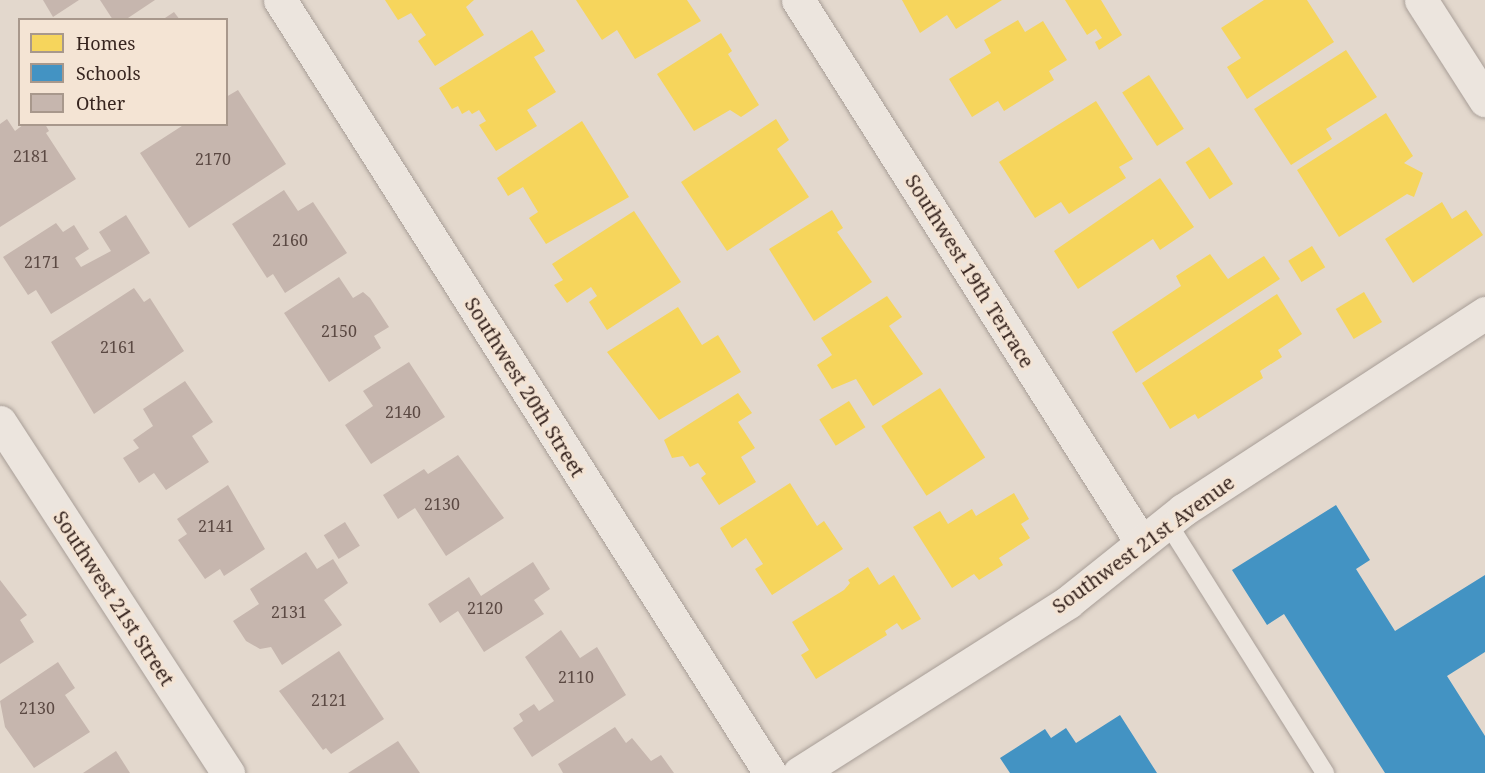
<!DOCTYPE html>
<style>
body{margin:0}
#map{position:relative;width:1485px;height:773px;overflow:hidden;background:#e3d8cd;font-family:"Noto Serif",serif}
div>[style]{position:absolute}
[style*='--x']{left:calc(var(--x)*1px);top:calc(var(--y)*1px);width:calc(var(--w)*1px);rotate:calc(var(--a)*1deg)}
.homes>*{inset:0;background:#f6d55c;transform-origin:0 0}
.schools>*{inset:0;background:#4393c3}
.building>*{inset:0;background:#c6b6ae;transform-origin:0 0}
.roads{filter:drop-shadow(0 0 2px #a89e97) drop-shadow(0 0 2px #a89e97)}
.lane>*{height:18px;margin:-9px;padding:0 9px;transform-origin:9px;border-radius:9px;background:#ece5de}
.street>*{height:33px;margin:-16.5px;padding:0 16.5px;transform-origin:16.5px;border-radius:16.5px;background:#ece5de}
span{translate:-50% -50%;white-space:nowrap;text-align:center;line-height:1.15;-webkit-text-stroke:6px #f4e4d4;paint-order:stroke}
.number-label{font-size:16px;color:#5b4943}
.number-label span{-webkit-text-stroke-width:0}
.street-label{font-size:20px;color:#37251f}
.legend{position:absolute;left:18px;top:18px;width:210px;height:108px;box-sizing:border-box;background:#f4e4d4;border:2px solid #a8988c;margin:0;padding:8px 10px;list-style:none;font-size:18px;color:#37251f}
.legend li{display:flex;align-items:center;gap:12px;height:30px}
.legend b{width:30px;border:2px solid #a8988c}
</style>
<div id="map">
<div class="homes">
<div style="clip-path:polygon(385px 0,474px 0,466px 7px,484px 35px,435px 66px,418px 41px,426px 35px,411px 13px,398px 20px)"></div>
<div style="clip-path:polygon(576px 0,687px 0,701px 21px,635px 59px,617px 30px,602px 40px)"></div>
<div style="clip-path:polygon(902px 0,1002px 0,956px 29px,947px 15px,920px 33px)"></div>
<div style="clip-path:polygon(1065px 0,1101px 0,1122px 35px,1099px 50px,1095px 42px,1102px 38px,1096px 29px,1087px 35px)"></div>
<div style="clip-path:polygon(1264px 0,1307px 0,1334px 42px,1247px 99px,1227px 67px,1241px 58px,1221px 28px)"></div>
<div style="clip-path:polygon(1018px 20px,1025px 32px,1043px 21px,1067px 60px,1049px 71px,1054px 80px,1004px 111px,998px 101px,972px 117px,949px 79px,991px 53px,984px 40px)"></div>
<div style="clip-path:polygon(532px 30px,545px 51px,534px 57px,556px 92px,527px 110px,537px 126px,496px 151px,479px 125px,486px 121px,479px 110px,472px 114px,469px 110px,462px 114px,458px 106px,452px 109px,439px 88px)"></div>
<div style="clip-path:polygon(721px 33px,732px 51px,728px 54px,759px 105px,741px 117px,730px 110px,694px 131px,657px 74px)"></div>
<div style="clip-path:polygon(1346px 50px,1377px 97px,1326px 129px,1332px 139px,1291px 165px,1254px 109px)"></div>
<div style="left:1149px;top:75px;width:64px;height:32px;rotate:57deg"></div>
<div style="clip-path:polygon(1096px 101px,1133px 159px,1119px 167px,1126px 178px,1069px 214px,1061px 202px,1035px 218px,999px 162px)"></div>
<div style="clip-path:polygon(1386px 113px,1413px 156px,1404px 163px,1423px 173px,1414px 197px,1407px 194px,1339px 237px,1297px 170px)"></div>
<div style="clip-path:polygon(776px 119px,789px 140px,777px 149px,809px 197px,727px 251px,681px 182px)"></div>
<div style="clip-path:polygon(582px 121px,629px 197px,546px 244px,529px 218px,538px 212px,523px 187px,508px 196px,497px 178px)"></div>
<div style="left:1209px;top:147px;width:44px;height:28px;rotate:57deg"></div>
<div style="clip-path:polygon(1160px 178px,1194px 227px,1160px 250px,1153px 239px,1078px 289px,1054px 251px)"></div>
<div style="clip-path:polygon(1442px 202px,1452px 219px,1466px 210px,1483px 235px,1413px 283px,1385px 239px)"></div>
<div style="clip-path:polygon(832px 210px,843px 228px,837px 232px,872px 282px,814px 321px,769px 249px)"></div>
<div style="clip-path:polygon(634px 211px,681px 282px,607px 330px,589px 302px,597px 296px,591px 287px,567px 303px,554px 285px,563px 280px,552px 264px)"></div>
<div style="left:1312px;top:246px;width:25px;height:28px;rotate:58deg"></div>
<div style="clip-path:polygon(1210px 254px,1228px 279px,1264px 256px,1280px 279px,1136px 373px,1112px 332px,1181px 286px,1176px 276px)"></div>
<div style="left:1364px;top:292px;width:35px;height:33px;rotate:59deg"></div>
<div style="clip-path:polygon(1277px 294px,1302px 334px,1278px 350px,1282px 357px,1260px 371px,1263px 378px,1198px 419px,1195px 414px,1170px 429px,1142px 383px)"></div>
<div style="clip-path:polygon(887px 296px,902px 317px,889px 326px,923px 374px,873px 406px,856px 379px,832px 389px,817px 365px,832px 355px,821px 338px)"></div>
<div style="clip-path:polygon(678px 307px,702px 345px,718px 335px,741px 372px,659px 420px,607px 352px)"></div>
<div style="left:940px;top:388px;width:83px;height:70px;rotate:57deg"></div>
<div style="clip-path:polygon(738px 393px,752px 413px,738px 422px,755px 448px,741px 457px,756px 482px,719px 505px,701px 478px,706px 474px,698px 463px,690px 467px,683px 456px,672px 458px,664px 440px)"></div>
<div style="left:849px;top:401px;width:31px;height:35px;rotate:58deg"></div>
<div style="clip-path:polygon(790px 483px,817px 526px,824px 521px,843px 549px,772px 595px,755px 569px,763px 564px,746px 538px,732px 548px,720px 528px)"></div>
<div style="clip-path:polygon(1014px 493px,1029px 519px,1021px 524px,1030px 538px,999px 558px,1003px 565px,979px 580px,974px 574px,952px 588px,913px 527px,940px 511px,948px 524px,972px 509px,976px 516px)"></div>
<div style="clip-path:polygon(868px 567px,879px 585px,894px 575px,921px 619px,902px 630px,897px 623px,885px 631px,887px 635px,816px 679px,801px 655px,809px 650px,792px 622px,844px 590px,850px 583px,848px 580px)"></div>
</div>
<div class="schools">
<div style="clip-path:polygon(1336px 505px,1370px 560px,1356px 569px,1395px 631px,1485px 575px,1485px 652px,1447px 676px,1485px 736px,1485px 773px,1385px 773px,1284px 614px,1267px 625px,1232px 570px)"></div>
<div style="clip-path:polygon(1120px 715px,1157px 773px,1010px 773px,1000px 758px,1045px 729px,1051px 738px,1066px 728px,1076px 743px)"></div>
</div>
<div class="building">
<div style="clip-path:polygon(43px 0,79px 0,53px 17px)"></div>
<div style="clip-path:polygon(100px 0,155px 0,125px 20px,113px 20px)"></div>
<div style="clip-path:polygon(174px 12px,180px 20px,162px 20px)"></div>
<div style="clip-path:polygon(238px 90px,286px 164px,189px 228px,140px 153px,185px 124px,226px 124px,226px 97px)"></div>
<div style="clip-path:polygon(7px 119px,15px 131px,24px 124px,45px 124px,49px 131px,46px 133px,76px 179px,0 227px,0 124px)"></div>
<div style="clip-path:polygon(284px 190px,298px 211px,313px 202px,347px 253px,285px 293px,273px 274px,267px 278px,232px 224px)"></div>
<div style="clip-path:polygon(126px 215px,150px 253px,51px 314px,36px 290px,28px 295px,3px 257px,56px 223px,63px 232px,74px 225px,89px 249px,75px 258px,81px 267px,111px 251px,99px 232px)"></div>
<div style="clip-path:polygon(339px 277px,353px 298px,363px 292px,370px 298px,389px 327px,374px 336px,381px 348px,329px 382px,284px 313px)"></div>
<div style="clip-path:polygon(134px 288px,144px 302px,150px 298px,184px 351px,94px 414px,51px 342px)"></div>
<div style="clip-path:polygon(409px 362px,445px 417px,371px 464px,345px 425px,373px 406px,363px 391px)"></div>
<div style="clip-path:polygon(185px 381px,213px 422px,192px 436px,209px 462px,166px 490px,154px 473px,139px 483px,123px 458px,139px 448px,133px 440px,153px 426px,143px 409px)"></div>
<div style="clip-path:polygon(458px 455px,504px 518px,446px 556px,415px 508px,398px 519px,383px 495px,424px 469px,428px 474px)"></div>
<div style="clip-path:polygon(228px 485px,265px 549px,224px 576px,220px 569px,205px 579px,178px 540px,187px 534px,177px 519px)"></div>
<div style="left:345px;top:522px;width:28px;height:25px;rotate:58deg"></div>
<div style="clip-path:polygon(306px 552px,317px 569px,333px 559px,348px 583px,324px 600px,342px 625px,282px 665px,271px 647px,260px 649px,246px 641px,233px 621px,259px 604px,250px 589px)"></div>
<div style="clip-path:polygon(533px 562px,550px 589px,534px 600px,544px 614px,484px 652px,458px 611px,440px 623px,428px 604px,469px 577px,481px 596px)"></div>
<div style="clip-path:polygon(0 580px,27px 615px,20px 620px,34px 642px,0 664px)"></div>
<div style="clip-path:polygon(561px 630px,580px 658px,597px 647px,626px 695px,532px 757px,513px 728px,523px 721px,519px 714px,534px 704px,539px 711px,554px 701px,525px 657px)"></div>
<div style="clip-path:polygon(339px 651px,384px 719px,331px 754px,326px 748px,323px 750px,279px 691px)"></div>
<div style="clip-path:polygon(58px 662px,75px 688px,65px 695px,90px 732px,34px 768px,5px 727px,0 701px)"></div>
<div style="clip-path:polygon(615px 727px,626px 743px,632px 738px,651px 761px,661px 755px,674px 773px,563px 773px,558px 764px)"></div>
<div style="clip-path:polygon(398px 741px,420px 773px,348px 773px)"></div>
<div style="clip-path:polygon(116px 751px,130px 773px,83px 773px)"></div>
</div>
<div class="roads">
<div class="lane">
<div style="--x:1167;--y:522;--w:297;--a:57.8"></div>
</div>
<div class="street">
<div style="--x:280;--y:0;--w:915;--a:57.63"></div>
<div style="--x:798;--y:0;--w:641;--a:57.67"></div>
<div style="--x:1421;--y:0;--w:119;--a:57.4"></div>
<div style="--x:0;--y:422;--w:419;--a:57"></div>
<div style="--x:799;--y:773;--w:319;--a:-32.4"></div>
<div style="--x:1068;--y:602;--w:147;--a:-38.7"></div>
<div style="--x:1183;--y:510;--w:361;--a:-33.1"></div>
</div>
</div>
<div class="number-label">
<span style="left:31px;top:156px">2181</span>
<span style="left:213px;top:159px">2170</span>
<span style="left:290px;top:240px">2160</span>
<span style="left:42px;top:262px">2171</span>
<span style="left:339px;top:331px">2150</span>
<span style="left:118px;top:347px">2161</span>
<span style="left:403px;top:412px">2140</span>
<span style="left:442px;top:504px">2130</span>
<span style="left:216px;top:526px">2141</span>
<span style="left:485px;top:608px">2120</span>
<span style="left:289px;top:612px">2131</span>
<span style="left:576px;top:677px">2110</span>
<span style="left:329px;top:700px">2121</span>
<span style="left:37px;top:708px">2130</span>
</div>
<div class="street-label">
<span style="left:970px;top:271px;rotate:58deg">Southwest 19th Terrace</span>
<span style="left:525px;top:387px;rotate:58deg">Southwest 20th Street</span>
<span style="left:1143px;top:544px;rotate:-36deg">Southwest 21st Avenue</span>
<span style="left:114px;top:598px;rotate:57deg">Southwest 21st Street</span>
</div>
<ul class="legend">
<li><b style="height:16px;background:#f6d55c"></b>Homes</li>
<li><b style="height:16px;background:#4393c3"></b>Schools</li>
<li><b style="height:16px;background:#c6b6ae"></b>Other</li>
</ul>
</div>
